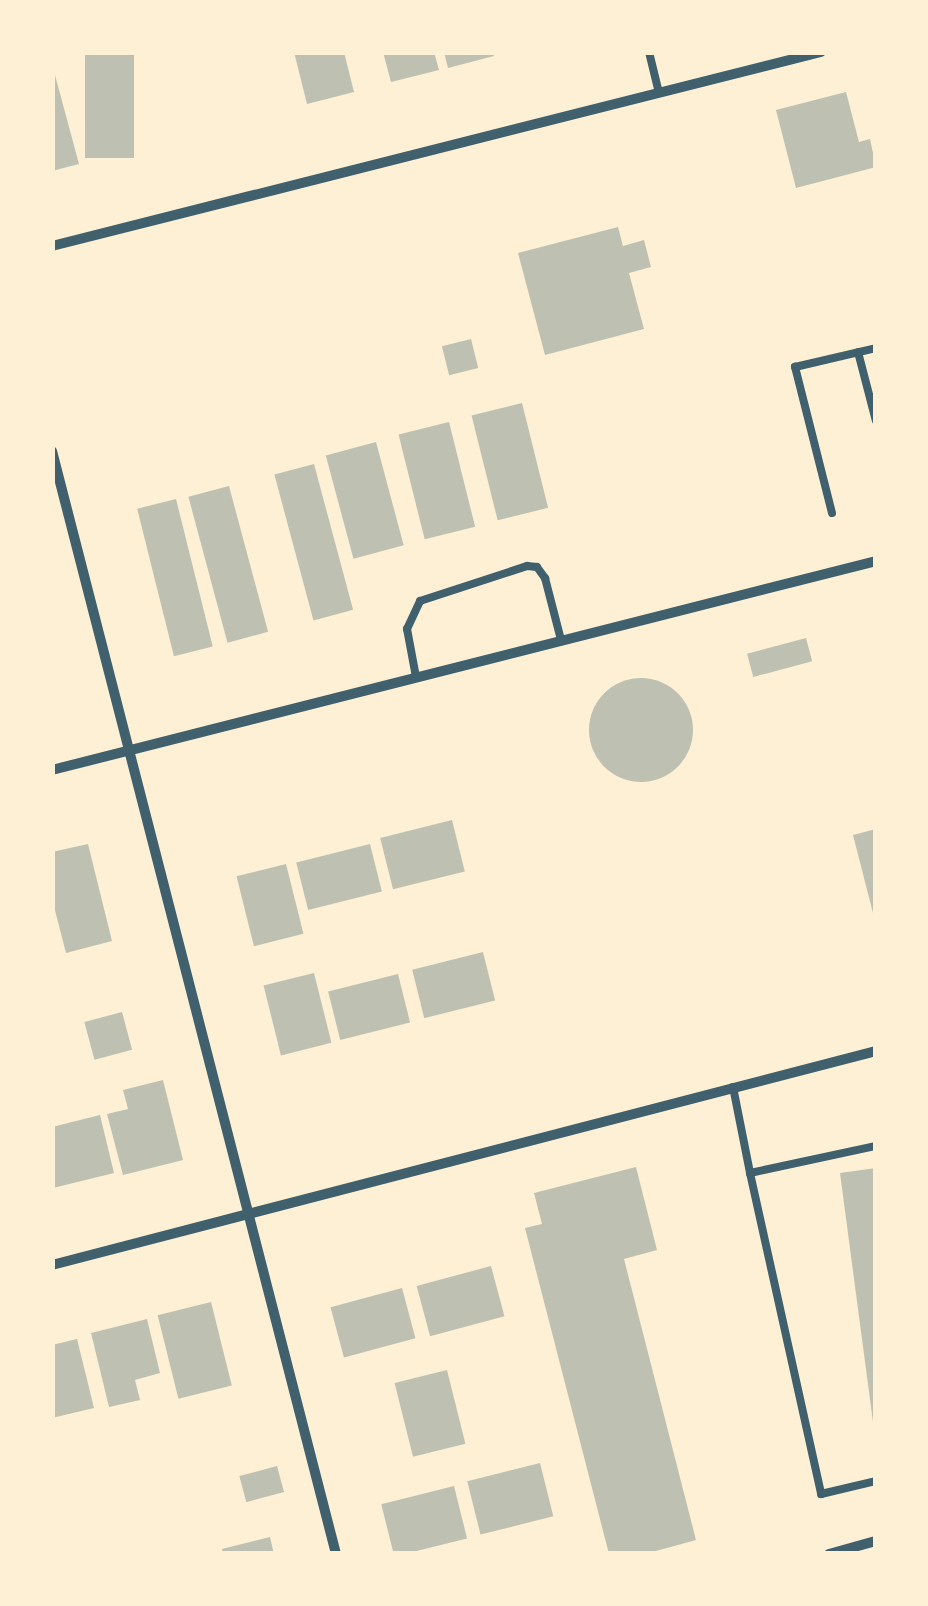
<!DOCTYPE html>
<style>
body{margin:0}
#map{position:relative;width:928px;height:1606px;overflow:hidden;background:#fdf0d5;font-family:Inter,sans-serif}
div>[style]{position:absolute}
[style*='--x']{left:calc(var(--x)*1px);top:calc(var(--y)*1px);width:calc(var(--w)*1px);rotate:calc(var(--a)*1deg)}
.building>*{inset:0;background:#bec0b2;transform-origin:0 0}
.round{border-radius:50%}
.service>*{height:8px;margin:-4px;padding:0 4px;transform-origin:4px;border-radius:4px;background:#3f606c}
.minor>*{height:10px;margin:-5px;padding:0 5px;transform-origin:5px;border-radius:5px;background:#3f606c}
span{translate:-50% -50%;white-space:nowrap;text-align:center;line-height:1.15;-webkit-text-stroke:9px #fdf0d5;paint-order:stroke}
.frame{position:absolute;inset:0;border:55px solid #fdf0d5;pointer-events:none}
</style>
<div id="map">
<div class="building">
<div style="left:85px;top:52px;width:49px;height:106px"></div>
<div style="clip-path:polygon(294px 52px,344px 52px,354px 92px,307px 104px)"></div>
<div style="clip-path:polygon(383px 52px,434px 52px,439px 70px,391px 82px)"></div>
<div style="clip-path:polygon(444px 52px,493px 52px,494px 56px,448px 68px)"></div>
<div style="clip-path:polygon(52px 64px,79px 164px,52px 171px)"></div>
<div style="clip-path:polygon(846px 92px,859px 142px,870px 139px,876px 167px,796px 188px,776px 110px)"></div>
<div style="clip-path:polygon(618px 227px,623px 246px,644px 240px,651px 267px,629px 273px,644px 329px,545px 355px,518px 253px)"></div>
<div style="left:471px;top:339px;width:30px;height:30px;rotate:76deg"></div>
<div style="left:522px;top:403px;width:108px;height:52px;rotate:76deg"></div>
<div style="left:449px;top:422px;width:108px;height:52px;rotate:76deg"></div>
<div style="left:376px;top:442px;width:107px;height:52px;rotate:75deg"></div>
<div style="left:314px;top:464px;width:151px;height:41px;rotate:75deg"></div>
<div style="left:229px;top:486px;width:151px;height:42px;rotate:75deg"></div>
<div style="left:176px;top:499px;width:152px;height:40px;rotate:76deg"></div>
<div style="left:806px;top:638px;width:24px;height:61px;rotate:75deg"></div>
<div class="round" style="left:589px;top:678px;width:104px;height:104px"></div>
<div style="left:452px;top:820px;width:53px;height:74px;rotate:76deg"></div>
<div style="clip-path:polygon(876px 829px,876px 917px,874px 917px,853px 835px)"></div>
<div style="clip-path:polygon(88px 844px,112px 941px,66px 953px,52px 899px,52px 852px)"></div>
<div style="left:370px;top:844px;width:49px;height:76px;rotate:76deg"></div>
<div style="left:286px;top:864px;width:72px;height:51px;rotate:76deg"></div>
<div style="left:483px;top:952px;width:50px;height:73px;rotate:76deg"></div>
<div style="left:314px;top:973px;width:72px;height:52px;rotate:76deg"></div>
<div style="left:398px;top:974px;width:50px;height:72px;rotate:76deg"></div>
<div style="left:122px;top:1012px;width:39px;height:39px;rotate:75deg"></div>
<div style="clip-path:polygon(163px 1080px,183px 1160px,123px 1175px,107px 1114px,128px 1109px,123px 1090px)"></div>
<div style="clip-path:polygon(100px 1115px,114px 1173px,53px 1188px,52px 1127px)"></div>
<div style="clip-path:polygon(636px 1167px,657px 1250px,624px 1259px,696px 1540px,645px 1554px,609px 1554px,525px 1228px,542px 1224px,534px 1193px)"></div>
<div style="clip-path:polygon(876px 1168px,876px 1422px,873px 1422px,840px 1173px)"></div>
<div style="left:491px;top:1266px;width:52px;height:77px;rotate:75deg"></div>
<div style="left:402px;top:1288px;width:52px;height:74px;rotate:75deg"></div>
<div style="left:211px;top:1302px;width:86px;height:55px;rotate:76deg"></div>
<div style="clip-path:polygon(147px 1319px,160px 1373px,135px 1380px,140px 1400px,109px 1407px,91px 1333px)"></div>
<div style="clip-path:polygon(77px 1339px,94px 1408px,52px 1418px,52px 1345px)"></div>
<div style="left:447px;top:1370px;width:76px;height:54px;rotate:76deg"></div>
<div style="left:540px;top:1463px;width:55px;height:75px;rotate:76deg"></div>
<div style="left:277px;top:1466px;width:27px;height:39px;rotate:75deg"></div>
<div style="left:454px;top:1486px;width:54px;height:75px;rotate:76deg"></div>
<div style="clip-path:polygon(270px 1537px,274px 1554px,223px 1554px,222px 1549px)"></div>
</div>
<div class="service">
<div style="--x:649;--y:52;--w:42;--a:76.3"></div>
<div style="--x:858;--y:352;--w:71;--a:75.4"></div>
<div style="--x:832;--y:513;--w:151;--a:-104.2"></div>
<div style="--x:795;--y:367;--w:83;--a:-13.2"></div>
<div style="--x:416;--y:677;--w:49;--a:-100.6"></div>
<div style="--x:407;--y:629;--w:31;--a:-65"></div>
<div style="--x:420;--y:601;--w:113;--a:-18.1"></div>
<div style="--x:527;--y:566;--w:10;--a:6"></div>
<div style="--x:537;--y:567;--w:14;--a:54"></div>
<div style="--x:545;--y:578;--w:64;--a:75.5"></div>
<div style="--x:733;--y:1087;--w:88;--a:78.8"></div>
<div style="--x:750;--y:1173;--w:129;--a:-12.1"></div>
<div style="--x:750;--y:1173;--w:329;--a:77.5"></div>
<div style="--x:821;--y:1494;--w:57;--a:-13.3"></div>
</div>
<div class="minor">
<div style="--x:52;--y:246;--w:793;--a:-14.16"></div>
<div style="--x:52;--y:451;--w:1139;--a:75.56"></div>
<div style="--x:52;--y:770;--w:850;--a:-14.23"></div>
<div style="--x:52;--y:1265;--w:851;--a:-14.56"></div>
<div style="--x:829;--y:1554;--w:49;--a:-15.5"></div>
</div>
<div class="frame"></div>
</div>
